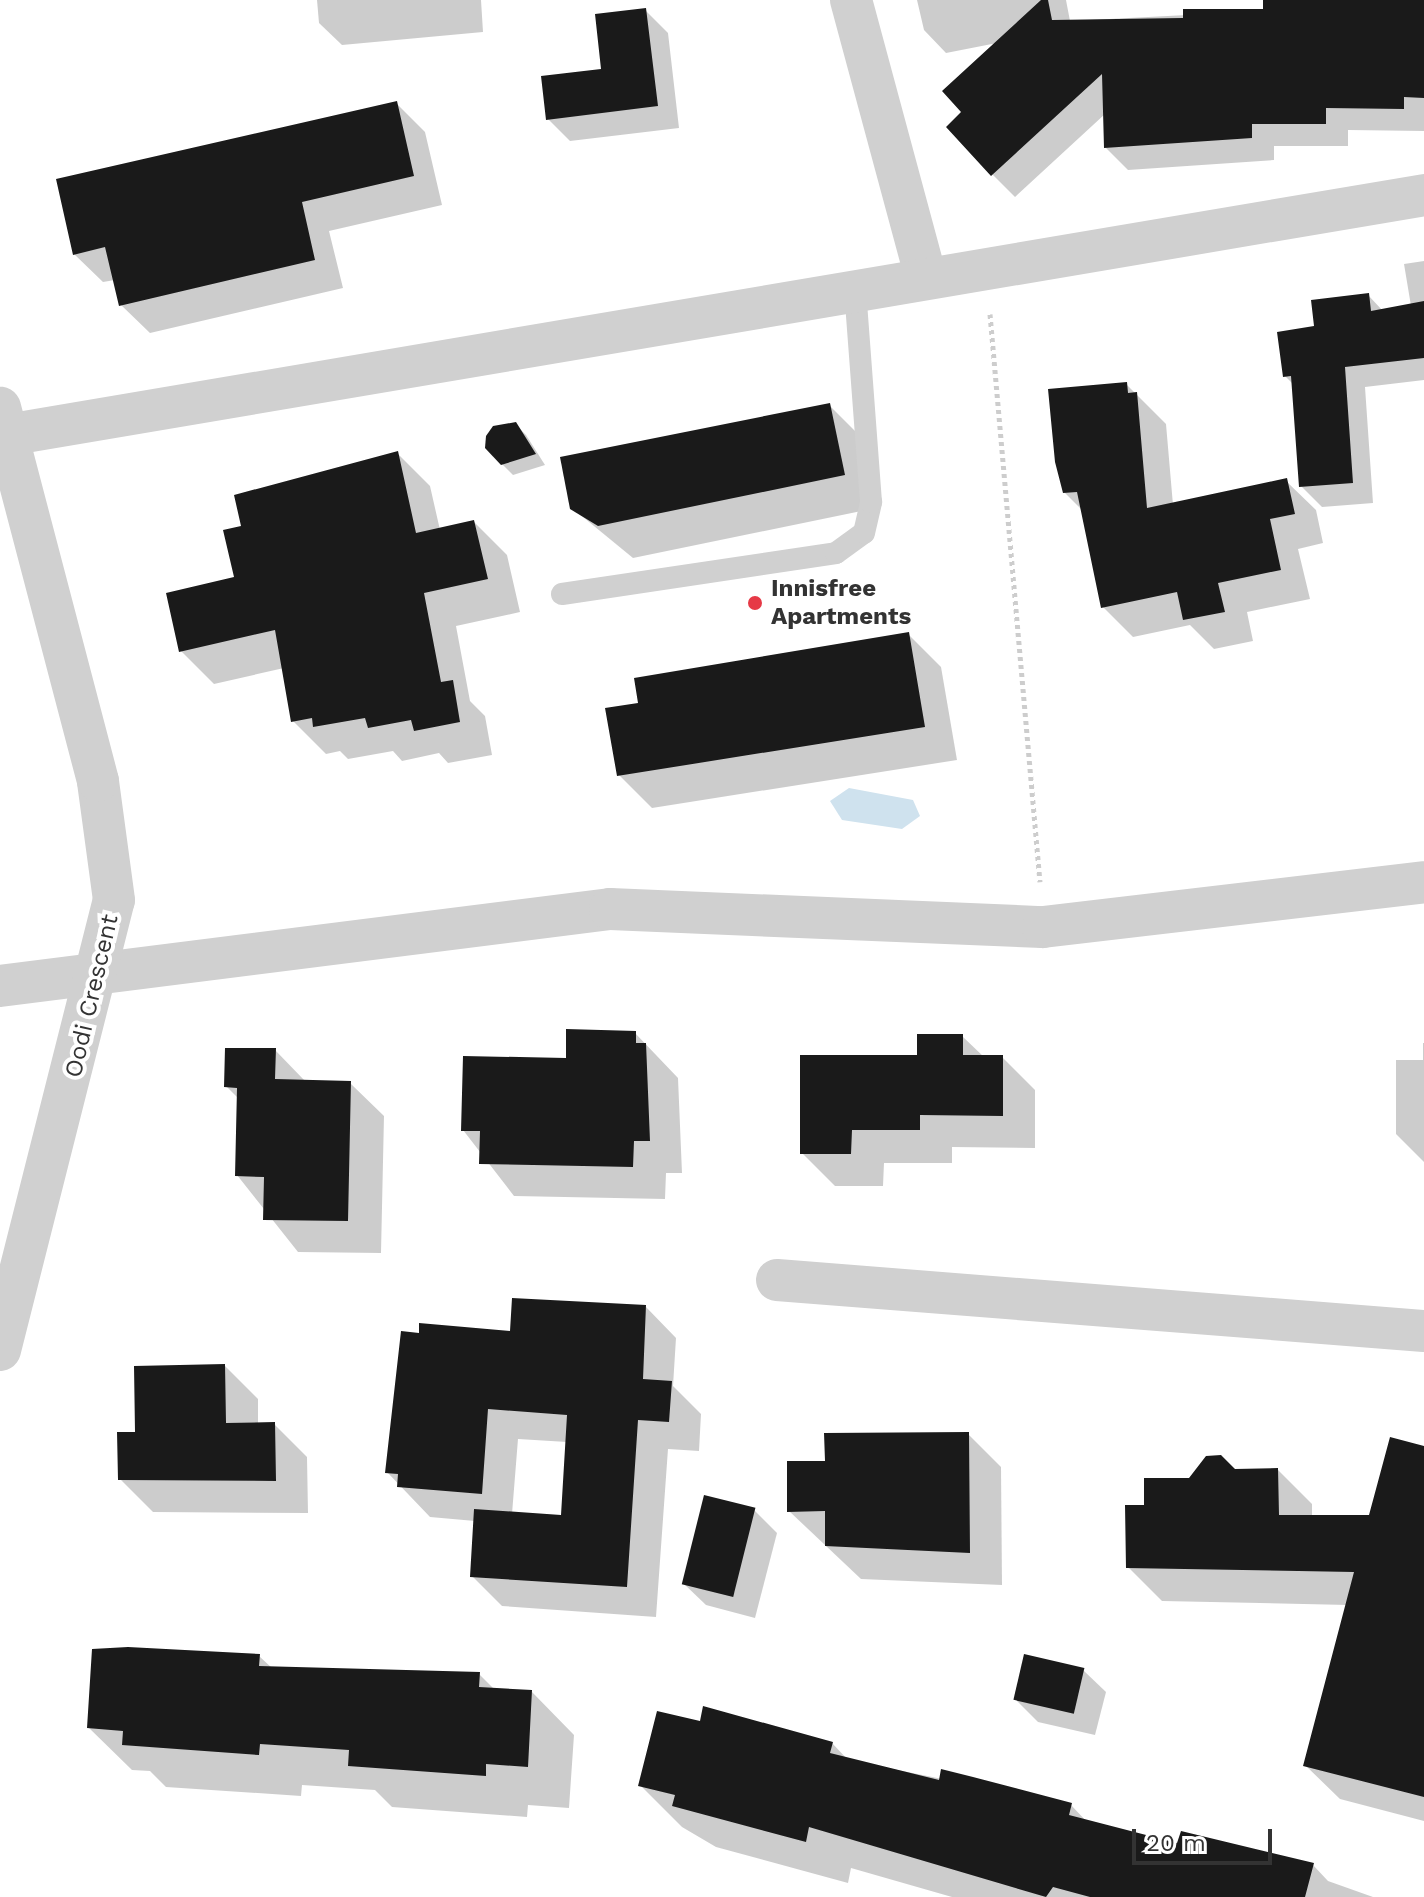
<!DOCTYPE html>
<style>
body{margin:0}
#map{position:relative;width:1424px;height:1897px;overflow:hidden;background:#fff;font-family:"Work Sans",sans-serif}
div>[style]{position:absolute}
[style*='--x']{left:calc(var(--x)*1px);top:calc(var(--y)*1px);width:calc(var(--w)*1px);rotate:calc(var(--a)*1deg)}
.water>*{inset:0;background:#cfe2ee}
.shadow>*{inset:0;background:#0003}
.building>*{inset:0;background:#1a1a1a;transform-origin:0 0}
.path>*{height:5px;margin-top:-2.5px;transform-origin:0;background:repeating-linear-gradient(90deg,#cdcdcd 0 4px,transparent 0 8px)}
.lane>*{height:22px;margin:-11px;padding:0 11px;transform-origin:11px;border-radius:11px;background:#d0d0d0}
.street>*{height:42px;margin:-21px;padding:0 21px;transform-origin:21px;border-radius:21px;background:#d0d0d0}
.dots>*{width:22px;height:22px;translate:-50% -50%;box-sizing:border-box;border:4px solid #fff;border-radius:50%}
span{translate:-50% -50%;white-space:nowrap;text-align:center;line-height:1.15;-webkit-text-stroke:8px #fff;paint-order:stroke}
.poi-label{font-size:24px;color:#333;font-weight:700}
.left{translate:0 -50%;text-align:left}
.street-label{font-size:24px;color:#333}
.scale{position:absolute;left:1132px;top:1829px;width:140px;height:36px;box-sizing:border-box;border:4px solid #333;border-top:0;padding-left:10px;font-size:24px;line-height:28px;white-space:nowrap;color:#333;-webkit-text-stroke:6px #fff;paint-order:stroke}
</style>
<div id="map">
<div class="water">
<div style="clip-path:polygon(849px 788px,913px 800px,920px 816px,902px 829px,842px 820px,830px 801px)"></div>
</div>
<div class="shadow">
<div style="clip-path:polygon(317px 0,481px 0,483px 32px,342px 45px,319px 23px)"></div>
<div style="clip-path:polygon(917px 0,1066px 0,1070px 21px,1265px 11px,1265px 0,1424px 0,1424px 131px,1348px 130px,1348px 146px,1274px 146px,1274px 160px,1128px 170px,1106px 148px,1105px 114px,1015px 197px,992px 174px,964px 112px,997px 43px,946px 53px,924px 30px)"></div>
<div style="clip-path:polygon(645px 10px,668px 33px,679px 128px,570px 141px,548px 119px,603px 71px)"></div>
<div style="clip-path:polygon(396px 103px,425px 132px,442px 205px,329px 231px,343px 288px,150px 333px,121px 305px,115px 280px,103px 282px,74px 254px)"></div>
<div style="clip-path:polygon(1424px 261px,1424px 380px,1365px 387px,1373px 503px,1322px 507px,1301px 486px,1294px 385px,1285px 376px,1316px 328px,1368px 295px,1383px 311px,1411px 306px,1404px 264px)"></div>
<div style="clip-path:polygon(1126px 384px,1166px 424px,1173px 505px,1286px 481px,1316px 510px,1323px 543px,1298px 549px,1310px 599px,1247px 612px,1253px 641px,1214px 649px,1190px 625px,1133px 637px,1103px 607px,1083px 511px,1064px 492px)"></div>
<div style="clip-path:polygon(829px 405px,862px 438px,876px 508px,633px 558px,572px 508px)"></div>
<div style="clip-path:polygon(515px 424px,526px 435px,545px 465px,513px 475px,502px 464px)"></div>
<div style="clip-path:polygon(397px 453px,430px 486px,440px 530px,474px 522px,507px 555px,520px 612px,456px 626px,470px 701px,485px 716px,492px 755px,448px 763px,439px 753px,402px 761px,393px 751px,348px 759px,340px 751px,326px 754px,293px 721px,284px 668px,214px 684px,181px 651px,236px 579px,243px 528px)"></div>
<div style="clip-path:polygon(908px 634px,941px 667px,957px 760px,652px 808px,619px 775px,640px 705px)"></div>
<div style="clip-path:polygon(635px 1033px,678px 1078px,682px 1173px,666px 1173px,665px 1199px,514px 1196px,463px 1130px,568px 1060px)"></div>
<div style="clip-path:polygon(962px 1036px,984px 1057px,1002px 1057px,1035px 1090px,1035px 1148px,952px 1147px,952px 1163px,884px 1163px,883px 1186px,835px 1186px,802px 1153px)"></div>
<div style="clip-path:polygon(1423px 1043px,1424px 1043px,1424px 1162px,1396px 1134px,1396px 1060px,1423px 1060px)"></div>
<div style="clip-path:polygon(275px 1050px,306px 1082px,350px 1083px,384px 1116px,381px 1253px,298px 1252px,237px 1175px,239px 1099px,226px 1086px)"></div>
<div style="clip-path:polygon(evenodd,646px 1307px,676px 1338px,673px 1386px,701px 1414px,699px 1451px,668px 1449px,656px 1617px,502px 1606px,472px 1576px,475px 1521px,430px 1517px,387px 1472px,512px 1333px,646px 1307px,518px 1439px,567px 1442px,563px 1518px,512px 1514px,518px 1439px)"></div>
<div style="clip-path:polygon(225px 1366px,258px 1399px,258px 1424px,274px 1424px,307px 1457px,308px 1513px,153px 1512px,120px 1479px,137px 1434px)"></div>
<div style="clip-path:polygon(968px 1434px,1001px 1467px,1002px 1585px,861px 1579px,789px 1511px,827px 1463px)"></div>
<div style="clip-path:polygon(1424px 1447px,1424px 1821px,1340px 1799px,1305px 1765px,1348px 1605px,1162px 1601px,1128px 1567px,1146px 1507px,1190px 1480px,1278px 1470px,1312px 1504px,1312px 1517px,1371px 1517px)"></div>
<div style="clip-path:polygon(754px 1510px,777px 1533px,755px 1618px,706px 1605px,683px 1583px)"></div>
<div style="clip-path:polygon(259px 1656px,272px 1668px,479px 1674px,495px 1690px,532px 1692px,574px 1735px,569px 1808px,528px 1805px,527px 1817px,392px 1807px,375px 1790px,302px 1785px,301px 1796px,166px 1787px,150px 1771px,132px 1770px,89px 1728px)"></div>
<div style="clip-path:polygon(1083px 1670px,1106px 1692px,1095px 1735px,1038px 1722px,1015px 1699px)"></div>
<div style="clip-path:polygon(701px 1723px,832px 1743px,848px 1760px,1071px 1805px,1087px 1822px,1179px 1845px,1313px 1865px,1328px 1881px,1373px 1897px,952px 1897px,851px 1868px,848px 1883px,716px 1847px,682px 1827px,640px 1785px)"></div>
</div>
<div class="building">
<div style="clip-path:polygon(1041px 0,1048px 0,1052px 20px,1183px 18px,1183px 9px,1263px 9px,1263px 0,1424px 0,1424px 98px,1404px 97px,1404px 109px,1326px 108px,1326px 124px,1252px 124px,1252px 138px,1104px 148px,1102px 74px,991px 176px,946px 127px,961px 112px,942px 91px)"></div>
<div style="clip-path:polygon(646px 8px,658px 106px,546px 120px,541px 76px,601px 69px,595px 14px)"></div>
<div style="clip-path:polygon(397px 101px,414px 176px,302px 202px,315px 260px,119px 306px,105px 247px,73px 255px,56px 179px)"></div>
<div style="clip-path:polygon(1369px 293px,1371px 311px,1424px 301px,1424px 358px,1345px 367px,1353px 483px,1299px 487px,1291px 376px,1283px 377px,1277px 332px,1314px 326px,1311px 300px)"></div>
<div style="clip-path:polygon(1127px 382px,1128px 393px,1137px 392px,1147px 508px,1287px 478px,1295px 514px,1270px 519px,1281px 570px,1218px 583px,1225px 612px,1183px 620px,1177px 592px,1101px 608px,1077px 492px,1063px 493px,1055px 462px,1048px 389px)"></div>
<div style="clip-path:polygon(830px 403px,845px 475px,598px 526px,570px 509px,560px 457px)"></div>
<div style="clip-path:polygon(516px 422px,536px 454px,501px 465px,485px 448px,486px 436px,493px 426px)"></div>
<div style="clip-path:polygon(398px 451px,416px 533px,474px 520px,488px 579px,424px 593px,441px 682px,453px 680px,460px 722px,414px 731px,411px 720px,368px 728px,365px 718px,313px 727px,312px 718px,291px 722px,275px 630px,179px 652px,166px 593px,234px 577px,223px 530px,241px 526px,234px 495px)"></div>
<div style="clip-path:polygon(909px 632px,925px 727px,617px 776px,605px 708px,638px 703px,634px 678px)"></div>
<div style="clip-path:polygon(566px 1029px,636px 1031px,636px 1043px,646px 1043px,650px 1141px,634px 1141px,633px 1167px,479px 1164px,480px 1131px,461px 1131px,463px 1056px,566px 1058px)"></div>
<div style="clip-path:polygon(917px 1034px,963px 1034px,963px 1055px,1003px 1055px,1003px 1116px,920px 1115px,920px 1130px,852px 1130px,851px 1154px,800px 1154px,800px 1055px,917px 1055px)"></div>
<div style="clip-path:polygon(225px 1048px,276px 1048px,275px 1079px,351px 1081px,348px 1221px,263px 1220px,264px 1177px,235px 1176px,237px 1088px,224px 1087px)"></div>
<div style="clip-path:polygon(512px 1298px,646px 1305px,643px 1379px,672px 1381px,669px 1422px,638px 1420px,627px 1587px,470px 1577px,474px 1509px,561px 1515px,567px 1415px,488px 1409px,482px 1494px,397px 1487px,398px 1474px,385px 1473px,401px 1331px,419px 1333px,419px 1323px,510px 1331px)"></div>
<div style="clip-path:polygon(225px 1364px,226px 1423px,275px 1422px,276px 1481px,118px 1480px,117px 1432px,135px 1432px,134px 1366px)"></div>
<div style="clip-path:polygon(969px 1432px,970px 1553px,825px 1546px,825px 1511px,787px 1512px,787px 1461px,825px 1461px,824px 1433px)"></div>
<div style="clip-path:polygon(1390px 1437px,1424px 1446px,1424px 1797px,1303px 1766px,1354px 1572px,1126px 1568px,1125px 1505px,1144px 1505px,1144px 1478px,1189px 1478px,1206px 1456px,1221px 1455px,1235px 1469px,1278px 1468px,1279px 1515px,1369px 1515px)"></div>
<div style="left:704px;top:1495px;width:53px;height:92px;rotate:14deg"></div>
<div style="clip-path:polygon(128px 1647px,260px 1654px,259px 1666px,480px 1672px,479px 1687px,532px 1690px,528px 1767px,486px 1764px,486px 1776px,348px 1766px,349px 1750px,260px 1744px,259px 1755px,122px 1745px,123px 1731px,87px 1728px,92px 1649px)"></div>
<div style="left:1024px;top:1654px;width:62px;height:47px;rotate:13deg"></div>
<div style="clip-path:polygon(703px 1706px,833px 1742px,830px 1753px,939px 1780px,941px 1769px,973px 1777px,1072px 1803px,1069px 1815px,1177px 1843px,1181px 1831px,1314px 1863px,1305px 1897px,1090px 1897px,1053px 1887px,1046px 1897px,809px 1827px,806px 1842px,672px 1806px,675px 1795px,638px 1786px,657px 1711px,700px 1721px)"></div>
</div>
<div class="path">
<div style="--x:990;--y:314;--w:570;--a:84.97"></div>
</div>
<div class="lane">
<div style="--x:562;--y:594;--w:277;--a:-8.5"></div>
<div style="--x:836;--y:553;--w:34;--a:-36"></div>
<div style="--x:864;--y:533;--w:32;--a:-77"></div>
<div style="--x:871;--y:502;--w:215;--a:-94.3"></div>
</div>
<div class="street">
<div style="--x:851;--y:0;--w:285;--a:74.9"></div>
<div style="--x:7;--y:435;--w:1437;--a:-9.61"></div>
<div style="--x:0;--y:986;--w:615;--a:-7.19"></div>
<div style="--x:610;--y:909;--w:433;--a:2.4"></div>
<div style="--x:1043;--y:927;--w:384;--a:-6.7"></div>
<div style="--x:777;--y:1280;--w:649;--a:4.51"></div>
<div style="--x:0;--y:1350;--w:464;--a:-75.8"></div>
<div style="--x:114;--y:900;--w:120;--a:-97.7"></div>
<div style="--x:98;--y:781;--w:386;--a:-104.7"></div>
</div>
<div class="dots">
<div style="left:755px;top:603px;background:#e63946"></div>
</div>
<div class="poi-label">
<span class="left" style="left:771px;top:603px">Innisfree<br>Apartments</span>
</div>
<div class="street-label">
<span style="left:92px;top:996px;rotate:-77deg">Oodi Crescent</span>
</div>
<div class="scale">20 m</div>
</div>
